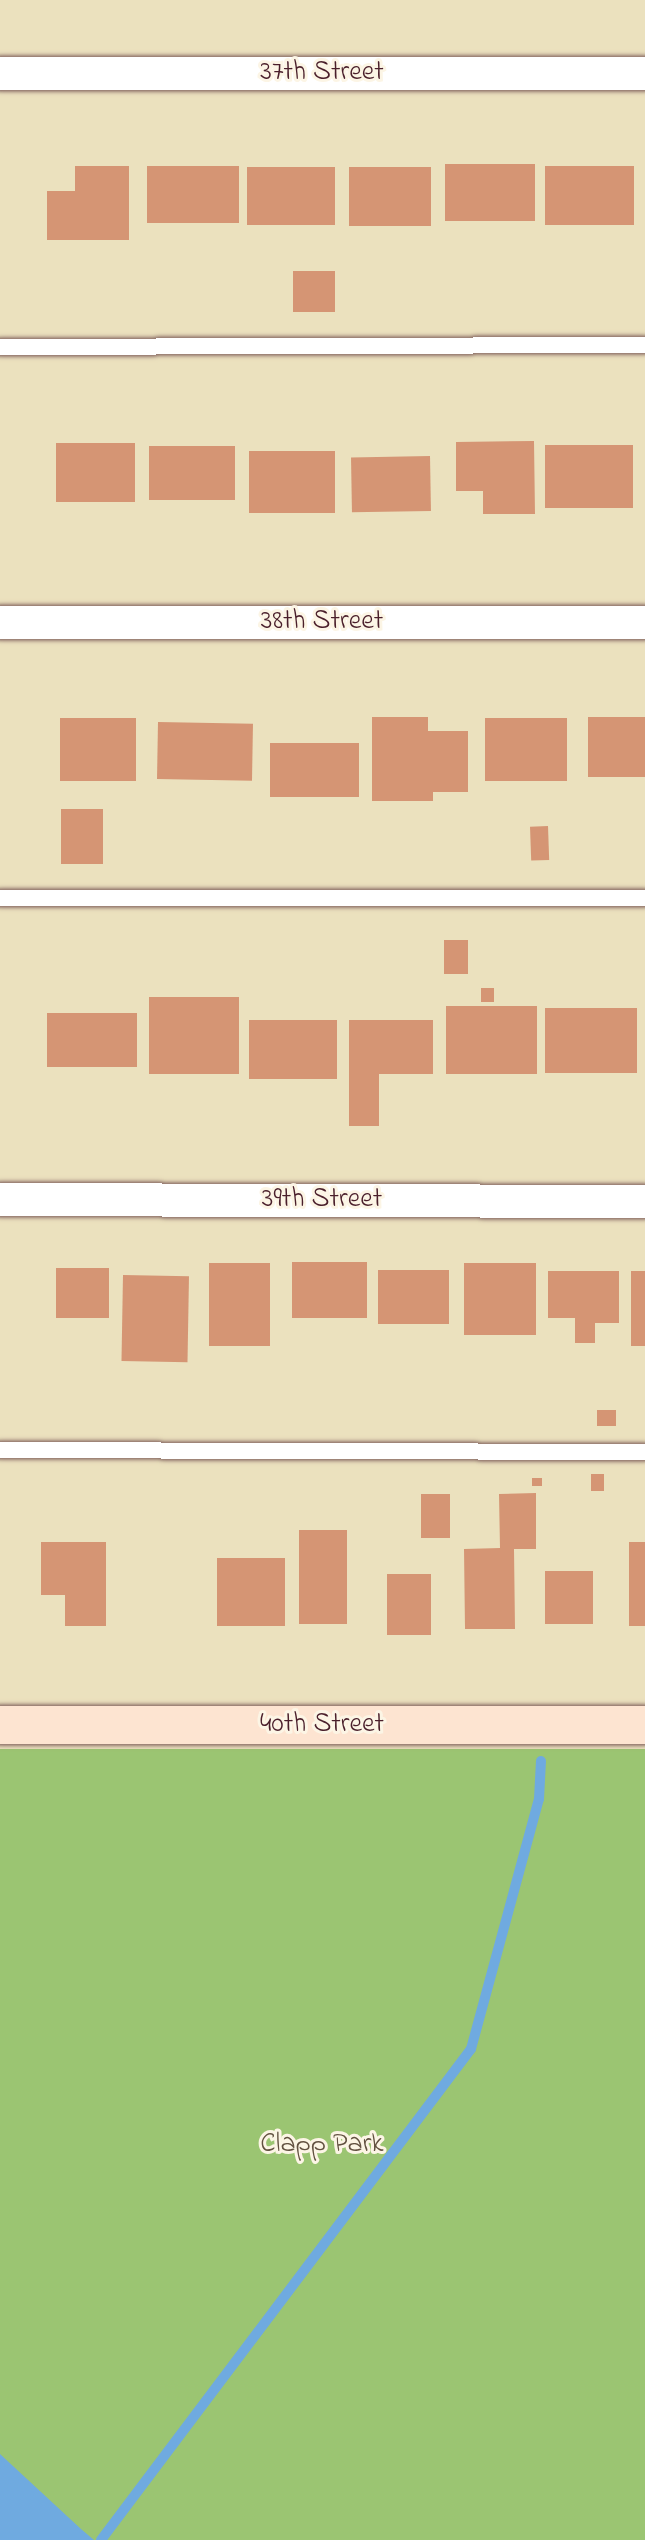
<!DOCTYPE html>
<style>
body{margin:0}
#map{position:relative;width:645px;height:2540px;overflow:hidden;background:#ebe1be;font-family:"Indie Flower",sans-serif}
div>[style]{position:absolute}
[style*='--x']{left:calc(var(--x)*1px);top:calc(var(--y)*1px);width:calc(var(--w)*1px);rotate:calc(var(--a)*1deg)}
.green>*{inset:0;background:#9bc572;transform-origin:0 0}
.water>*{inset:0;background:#6faae0}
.stream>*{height:10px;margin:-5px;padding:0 5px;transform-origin:5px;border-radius:5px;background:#6faae0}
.building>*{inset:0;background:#d59574;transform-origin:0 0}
.roads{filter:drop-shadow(0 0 2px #82635e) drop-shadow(0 0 2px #82635e)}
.lane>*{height:16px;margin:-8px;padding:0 8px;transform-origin:8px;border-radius:8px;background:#fff}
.street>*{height:33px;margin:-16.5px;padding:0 16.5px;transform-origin:16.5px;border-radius:16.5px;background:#fff}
.secondary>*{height:38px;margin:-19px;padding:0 19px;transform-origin:19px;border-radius:19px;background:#fde4d1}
span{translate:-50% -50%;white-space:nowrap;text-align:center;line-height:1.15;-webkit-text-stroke:6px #fcf5e5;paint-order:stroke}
.street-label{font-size:28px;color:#4a1f2b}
.park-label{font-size:28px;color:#625140}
</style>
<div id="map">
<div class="green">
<div style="left:0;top:1749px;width:645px;height:791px"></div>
</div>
<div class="water">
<div style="clip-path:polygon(0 2454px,81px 2529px,94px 2540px,0 2540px)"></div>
</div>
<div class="stream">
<div style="--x:101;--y:2540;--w:615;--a:-53"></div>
<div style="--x:471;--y:2049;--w:259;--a:-74.8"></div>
<div style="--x:539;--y:1799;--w:38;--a:-87"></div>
</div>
<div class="building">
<div style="left:445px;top:164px;width:90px;height:57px"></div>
<div style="clip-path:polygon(75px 166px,129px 166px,129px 240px,47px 240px,47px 191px,75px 191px)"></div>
<div style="left:147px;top:166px;width:92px;height:57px"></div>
<div style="left:545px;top:166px;width:89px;height:59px"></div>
<div style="left:247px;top:167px;width:88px;height:58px"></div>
<div style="left:431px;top:167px;width:59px;height:82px;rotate:90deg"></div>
<div style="left:293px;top:271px;width:42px;height:41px"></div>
<div style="clip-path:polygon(534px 441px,535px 514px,483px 514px,483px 491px,456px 491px,456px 442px)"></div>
<div style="left:56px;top:443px;width:79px;height:59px"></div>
<div style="left:545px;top:445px;width:88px;height:63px"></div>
<div style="left:149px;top:446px;width:86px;height:54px"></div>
<div style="left:249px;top:451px;width:86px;height:62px"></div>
<div style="left:430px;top:456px;width:55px;height:79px;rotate:89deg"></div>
<div style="clip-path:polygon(372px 717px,428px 717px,428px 731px,468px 731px,468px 792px,433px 792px,433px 801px,372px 801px)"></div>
<div style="left:588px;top:717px;width:57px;height:60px"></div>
<div style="left:60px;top:718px;width:76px;height:63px"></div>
<div style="left:485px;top:718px;width:82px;height:63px"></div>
<div style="left:158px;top:722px;width:95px;height:57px;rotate:1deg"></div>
<div style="left:270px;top:743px;width:89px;height:54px"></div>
<div style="left:61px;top:809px;width:42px;height:55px"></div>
<div style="left:548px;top:826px;width:34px;height:18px;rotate:88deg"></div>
<div style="left:444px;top:940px;width:24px;height:34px"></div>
<div style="left:481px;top:988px;width:13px;height:14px"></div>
<div style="left:149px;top:997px;width:90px;height:77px"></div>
<div style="left:446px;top:1006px;width:91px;height:68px"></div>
<div style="left:545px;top:1008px;width:92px;height:65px"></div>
<div style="left:47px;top:1013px;width:90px;height:54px"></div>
<div style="left:249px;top:1020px;width:88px;height:59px"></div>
<div style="clip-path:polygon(349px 1020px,433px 1020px,433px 1074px,379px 1074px,379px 1126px,349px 1126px)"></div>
<div style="left:292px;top:1262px;width:75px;height:56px"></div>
<div style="left:209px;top:1263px;width:61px;height:83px"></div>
<div style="left:464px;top:1263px;width:72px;height:72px"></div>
<div style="left:56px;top:1268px;width:53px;height:50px"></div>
<div style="left:378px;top:1270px;width:71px;height:54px"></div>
<div style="clip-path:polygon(548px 1271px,619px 1271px,619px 1323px,595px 1323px,595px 1343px,575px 1343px,575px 1318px,548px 1318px)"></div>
<div style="left:631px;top:1271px;width:14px;height:75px"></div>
<div style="left:123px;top:1275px;width:66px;height:86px;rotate:1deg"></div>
<div style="left:616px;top:1410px;width:16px;height:19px;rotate:90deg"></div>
<div style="left:591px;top:1474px;width:13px;height:17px"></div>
<div style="left:532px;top:1478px;width:10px;height:8px"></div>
<div style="clip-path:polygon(536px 1493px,536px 1549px,514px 1549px,515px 1629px,465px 1629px,464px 1549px,500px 1548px,499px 1494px)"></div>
<div style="left:421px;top:1494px;width:29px;height:44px"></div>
<div style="left:299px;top:1530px;width:48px;height:94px"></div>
<div style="clip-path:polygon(41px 1542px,106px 1542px,106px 1626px,65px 1626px,65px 1595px,41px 1595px)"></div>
<div style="left:629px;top:1542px;width:16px;height:84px"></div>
<div style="left:217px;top:1558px;width:68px;height:68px"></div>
<div style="left:545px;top:1571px;width:48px;height:53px"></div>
<div style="left:387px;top:1574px;width:44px;height:61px"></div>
</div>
<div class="roads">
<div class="lane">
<div style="--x:0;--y:347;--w:645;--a:-0.18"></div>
<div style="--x:0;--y:898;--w:645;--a:0"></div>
<div style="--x:0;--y:1450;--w:645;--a:0.18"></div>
</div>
<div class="street">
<div style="--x:0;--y:73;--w:645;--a:0"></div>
<div style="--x:0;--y:622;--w:645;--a:0"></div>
<div style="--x:0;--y:1199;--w:645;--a:0.18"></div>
</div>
<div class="secondary">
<div style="--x:0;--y:1725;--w:645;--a:0"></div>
</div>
</div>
<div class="street-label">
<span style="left:322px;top:73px">37th Street</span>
<span style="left:322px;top:622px">38th Street</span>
<span style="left:322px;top:1200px">39th Street</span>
<span style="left:322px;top:1725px">40th Street</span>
</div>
<div class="park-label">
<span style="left:322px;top:2145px">Clapp Park</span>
</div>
</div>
